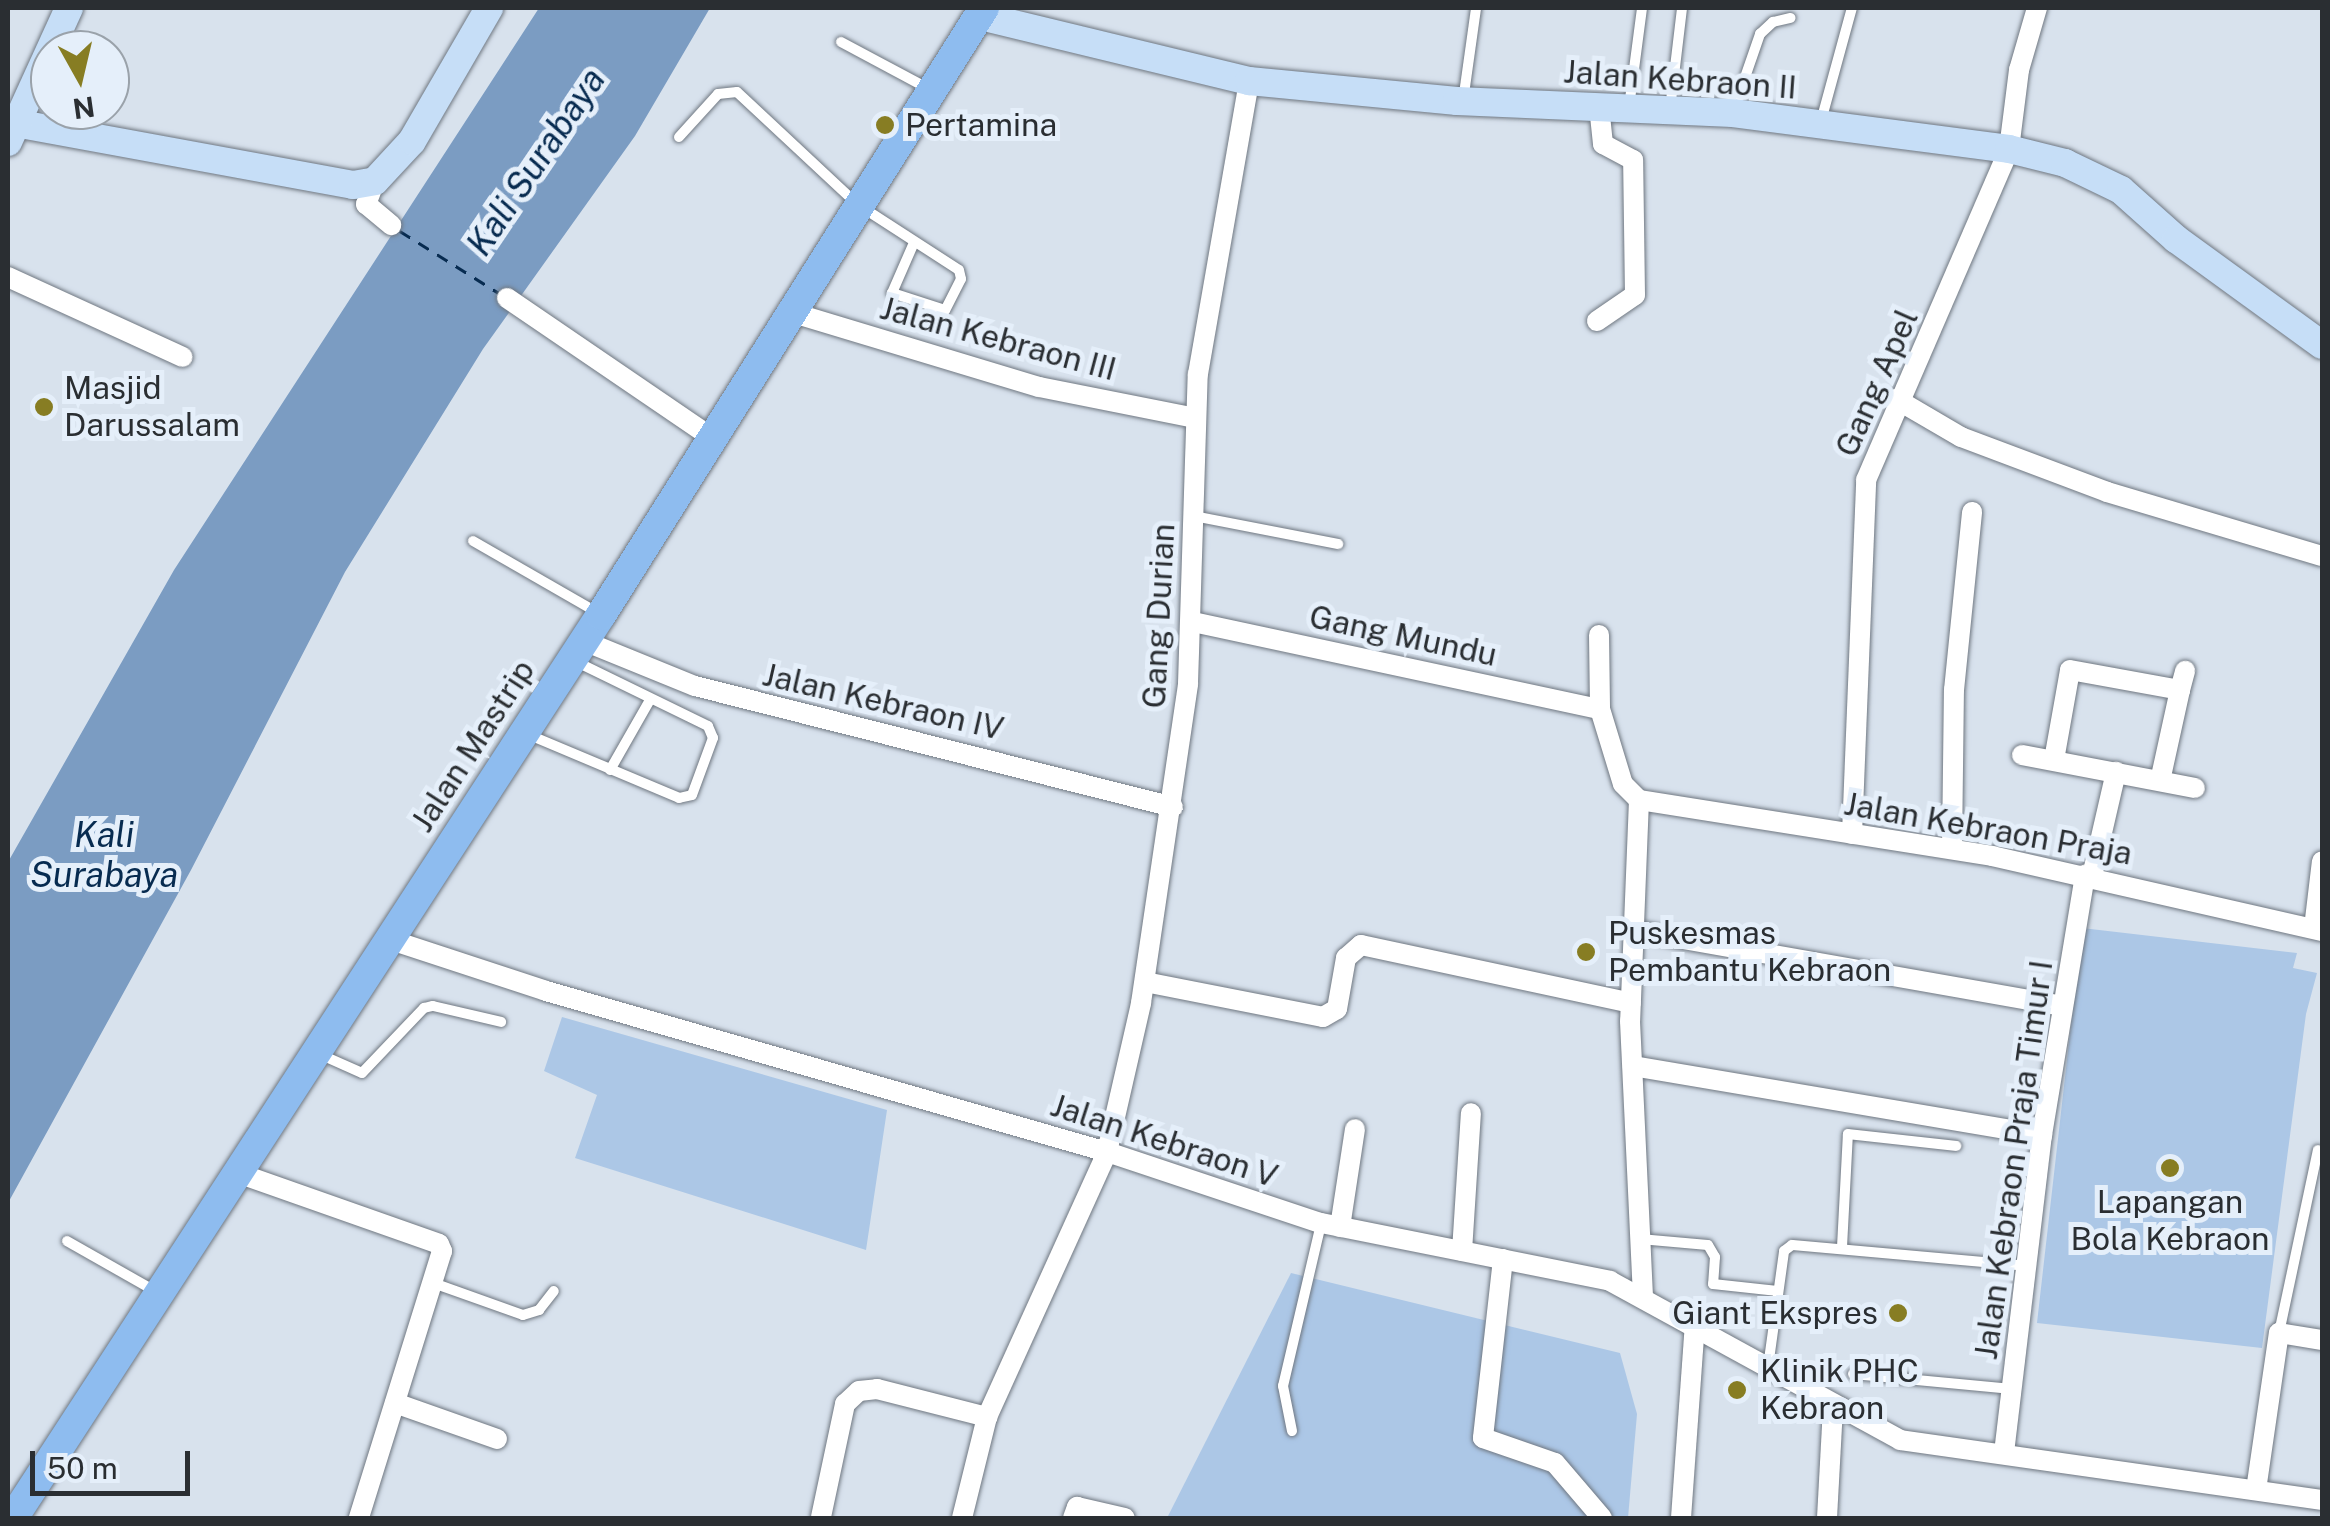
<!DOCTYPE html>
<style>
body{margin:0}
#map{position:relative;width:2330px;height:1526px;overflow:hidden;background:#d8e2ed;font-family:"Public Sans",sans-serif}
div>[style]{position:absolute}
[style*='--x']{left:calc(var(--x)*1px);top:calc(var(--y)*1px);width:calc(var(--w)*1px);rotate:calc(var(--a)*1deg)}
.green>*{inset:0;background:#acc7e6}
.water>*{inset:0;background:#7b9cc2}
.ferry>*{height:2.5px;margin-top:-1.25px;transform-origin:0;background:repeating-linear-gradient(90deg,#072b50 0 12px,transparent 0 22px)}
.roads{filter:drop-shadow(0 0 2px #6f7781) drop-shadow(0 0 2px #6f7781)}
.lane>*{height:10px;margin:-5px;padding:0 5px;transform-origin:5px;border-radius:5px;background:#fff}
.street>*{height:20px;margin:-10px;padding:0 10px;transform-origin:10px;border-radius:10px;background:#fff}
.secondary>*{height:28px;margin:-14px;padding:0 14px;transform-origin:14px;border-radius:14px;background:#c6def7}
.primary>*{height:30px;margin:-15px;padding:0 15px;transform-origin:15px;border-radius:15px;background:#8ebcef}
.dots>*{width:28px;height:28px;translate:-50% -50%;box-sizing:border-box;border:5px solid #e5effa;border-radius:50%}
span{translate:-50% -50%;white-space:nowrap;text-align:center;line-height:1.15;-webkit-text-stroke:10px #e5effa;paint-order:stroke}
.street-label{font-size:32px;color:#2a2e32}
.poi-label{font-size:32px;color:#2a2e32}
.left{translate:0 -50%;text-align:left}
.right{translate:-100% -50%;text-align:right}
.water-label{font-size:35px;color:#072b50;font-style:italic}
.frame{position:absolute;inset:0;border:10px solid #2a2e32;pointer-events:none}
.north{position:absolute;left:30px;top:30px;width:100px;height:100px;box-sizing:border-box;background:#e5effa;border:2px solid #9aa2aa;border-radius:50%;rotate:172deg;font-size:28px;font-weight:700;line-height:40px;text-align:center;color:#2a2e32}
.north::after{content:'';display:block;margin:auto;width:35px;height:45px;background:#877d23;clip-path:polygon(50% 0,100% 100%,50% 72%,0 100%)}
.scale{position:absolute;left:30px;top:1451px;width:160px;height:45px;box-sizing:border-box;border:5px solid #2a2e32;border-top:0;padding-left:12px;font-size:30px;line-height:35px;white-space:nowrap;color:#2a2e32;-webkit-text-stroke:8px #e5effa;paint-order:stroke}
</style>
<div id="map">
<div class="green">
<div style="clip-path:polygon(2082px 928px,2297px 953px,2293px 968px,2317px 973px,2306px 1014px,2262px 1348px,2037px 1323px)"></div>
<div style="clip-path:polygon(562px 1017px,887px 1110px,866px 1250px,575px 1158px,597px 1095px,544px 1071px)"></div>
<div style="clip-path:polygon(1291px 1273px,1620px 1353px,1637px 1414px,1628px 1518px,1167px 1518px)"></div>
</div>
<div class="water">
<div style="clip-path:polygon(539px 8px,710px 8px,635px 136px,483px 349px,345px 572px,191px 870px,8px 1203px,8px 862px,174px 570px)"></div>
</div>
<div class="ferry">
<div style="--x:400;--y:231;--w:117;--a:32.1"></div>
</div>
<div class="roads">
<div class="lane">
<div style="--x:841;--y:42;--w:98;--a:28.1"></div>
<div style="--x:1463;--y:101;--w:94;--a:-82"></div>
<div style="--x:1629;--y:107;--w:100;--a:-82.5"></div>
<div style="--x:1670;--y:109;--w:102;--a:-83.2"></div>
<div style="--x:1733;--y:112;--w:83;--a:-70.9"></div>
<div style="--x:1760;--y:34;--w:18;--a:-43"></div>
<div style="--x:1773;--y:22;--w:18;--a:-13"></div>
<div style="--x:1821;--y:121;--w:117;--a:-74.7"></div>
<div style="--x:679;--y:137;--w:58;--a:-47.8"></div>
<div style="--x:718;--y:94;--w:19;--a:-6"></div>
<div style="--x:737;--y:92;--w:164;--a:43"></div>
<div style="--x:857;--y:204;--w:121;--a:32.9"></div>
<div style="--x:959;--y:270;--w:9;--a:77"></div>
<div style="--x:961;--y:279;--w:35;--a:117"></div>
<div style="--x:945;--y:310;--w:56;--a:-162.2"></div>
<div style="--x:892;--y:293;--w:52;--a:-66.4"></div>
<div style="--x:1194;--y:516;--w:147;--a:11"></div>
<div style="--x:473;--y:541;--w:146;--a:29.9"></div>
<div style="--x:527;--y:734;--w:165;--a:22.8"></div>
<div style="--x:679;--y:798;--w:13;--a:-13"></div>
<div style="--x:692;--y:795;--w:61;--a:-69.8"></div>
<div style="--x:713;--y:738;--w:13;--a:-113"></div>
<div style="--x:708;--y:726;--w:146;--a:-154"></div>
<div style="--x:610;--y:770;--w:81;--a:-60.3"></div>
<div style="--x:317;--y:1053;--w:49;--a:24"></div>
<div style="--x:362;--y:1073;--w:90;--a:-46.4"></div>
<div style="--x:424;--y:1008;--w:9;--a:-13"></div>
<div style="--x:433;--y:1006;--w:70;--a:13.2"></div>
<div style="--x:1640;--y:1239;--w:68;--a:5"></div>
<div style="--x:1708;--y:1245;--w:14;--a:60"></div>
<div style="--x:1715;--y:1257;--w:27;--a:94"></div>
<div style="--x:1713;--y:1284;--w:65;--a:6.1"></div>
<div style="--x:67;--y:1241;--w:101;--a:29.6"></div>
<div style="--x:1842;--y:1247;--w:113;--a:-87"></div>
<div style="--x:1848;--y:1134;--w:109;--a:6.3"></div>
<div style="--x:436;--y:1284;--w:92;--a:19.6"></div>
<div style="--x:523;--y:1315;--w:17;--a:-17"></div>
<div style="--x:539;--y:1310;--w:24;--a:-52"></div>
<div style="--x:2279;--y:1333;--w:187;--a:-78"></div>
<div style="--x:1768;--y:1367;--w:117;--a:-82.1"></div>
<div style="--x:1784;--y:1251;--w:10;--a:-37"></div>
<div style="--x:1792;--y:1245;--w:235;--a:5.1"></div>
<div style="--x:1853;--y:1374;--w:160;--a:5.4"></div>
<div style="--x:1292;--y:1431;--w:46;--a:-101.3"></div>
<div style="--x:1283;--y:1386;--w:166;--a:-76.8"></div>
</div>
<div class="street">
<div style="--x:375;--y:181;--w:25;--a:111"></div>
<div style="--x:366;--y:204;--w:33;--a:40"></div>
<div style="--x:8;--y:277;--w:192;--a:24.6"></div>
<div style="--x:507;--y:298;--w:247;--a:34.3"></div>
<div style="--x:787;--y:311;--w:263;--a:16.8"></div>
<div style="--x:1039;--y:387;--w:159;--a:11.2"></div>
<div style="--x:1597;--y:321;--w:46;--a:-34.4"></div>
<div style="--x:1635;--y:295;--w:135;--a:-90.8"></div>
<div style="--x:1633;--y:160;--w:34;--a:-152"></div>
<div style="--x:1603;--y:144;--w:36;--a:-96"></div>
<div style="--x:1896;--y:399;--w:75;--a:30.3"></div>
<div style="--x:1961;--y:437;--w:156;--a:20.6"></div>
<div style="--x:2107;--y:492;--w:224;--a:16.6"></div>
<div style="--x:1193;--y:622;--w:416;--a:12.1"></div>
<div style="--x:1599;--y:635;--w:74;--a:89.2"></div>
<div style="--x:1600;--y:709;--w:78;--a:73"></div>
<div style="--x:1623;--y:784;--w:23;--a:45"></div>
<div style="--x:584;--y:641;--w:120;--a:22.1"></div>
<div style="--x:695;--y:686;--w:493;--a:14.2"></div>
<div style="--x:2180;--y:690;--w:20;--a:-75"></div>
<div style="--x:2022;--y:755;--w:176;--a:10.8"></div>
<div style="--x:2054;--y:760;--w:91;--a:-79.9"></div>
<div style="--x:2070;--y:670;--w:112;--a:10.3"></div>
<div style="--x:2180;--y:690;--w:93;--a:102.4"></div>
<div style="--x:1639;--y:800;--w:357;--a:9"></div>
<div style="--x:1992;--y:856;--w:338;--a:12.8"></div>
<div style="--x:1639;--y:800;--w:221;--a:92.3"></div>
<div style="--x:1630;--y:1021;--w:273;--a:87.3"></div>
<div style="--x:1852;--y:834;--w:354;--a:-87.7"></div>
<div style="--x:1866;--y:480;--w:361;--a:-66.6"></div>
<div style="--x:2009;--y:149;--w:80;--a:-82.8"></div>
<div style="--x:2019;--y:70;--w:65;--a:-73.8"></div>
<div style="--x:1952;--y:849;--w:159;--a:-89.3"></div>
<div style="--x:1954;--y:690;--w:179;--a:-84.2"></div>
<div style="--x:2092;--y:876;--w:107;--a:-77"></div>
<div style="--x:2314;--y:928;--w:67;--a:-83.2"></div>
<div style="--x:1632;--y:930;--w:437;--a:10"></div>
<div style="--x:388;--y:939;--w:166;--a:18.2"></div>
<div style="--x:546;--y:991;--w:584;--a:16.01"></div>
<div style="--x:1107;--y:1152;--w:225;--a:18.4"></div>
<div style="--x:1321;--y:1223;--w:295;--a:11.3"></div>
<div style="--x:1610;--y:1281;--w:331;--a:28.7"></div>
<div style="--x:1900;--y:1440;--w:426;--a:8.1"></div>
<div style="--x:1145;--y:982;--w:181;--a:11.1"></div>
<div style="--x:1323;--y:1017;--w:16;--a:-30"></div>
<div style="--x:1337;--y:1009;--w:52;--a:-80"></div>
<div style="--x:1346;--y:958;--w:20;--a:-41"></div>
<div style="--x:1361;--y:945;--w:276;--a:12.1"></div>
<div style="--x:1633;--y:1066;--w:415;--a:9.6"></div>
<div style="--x:235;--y:1172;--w:216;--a:19.4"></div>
<div style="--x:439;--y:1244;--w:8;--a:67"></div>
<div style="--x:442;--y:1251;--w:280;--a:107.3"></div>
<div style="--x:1340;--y:1227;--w:99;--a:-81.3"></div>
<div style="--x:1462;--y:1251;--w:138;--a:-86.3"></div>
<div style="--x:1503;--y:1259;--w:180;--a:96.4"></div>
<div style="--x:1483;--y:1438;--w:76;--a:19.1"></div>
<div style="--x:1555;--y:1463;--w:72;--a:49.5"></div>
<div style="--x:395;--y:1403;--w:108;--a:19.4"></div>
<div style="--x:2004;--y:1453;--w:320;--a:-83.2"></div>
<div style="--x:2042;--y:1135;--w:264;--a:-80.6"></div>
<div style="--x:2256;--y:1490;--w:159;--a:-81.7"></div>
<div style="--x:2279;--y:1333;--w:44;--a:9.2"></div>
<div style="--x:821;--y:1517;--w:116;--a:-78"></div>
<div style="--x:845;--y:1404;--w:19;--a:-43"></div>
<div style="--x:859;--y:1391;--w:18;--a:-6"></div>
<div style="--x:877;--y:1389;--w:114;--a:14.3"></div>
<div style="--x:962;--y:1518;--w:104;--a:-76.1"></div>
<div style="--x:987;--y:1417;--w:291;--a:-65.6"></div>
<div style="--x:1107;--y:1152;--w:153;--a:-77.1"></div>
<div style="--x:1141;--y:1003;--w:322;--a:-81.6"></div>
<div style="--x:1188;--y:684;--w:310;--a:-88.2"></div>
<div style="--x:1198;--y:374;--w:297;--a:-80.1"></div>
<div style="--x:1073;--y:1518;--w:12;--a:-70"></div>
<div style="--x:1077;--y:1507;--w:49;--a:12.9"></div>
<div style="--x:1681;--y:1518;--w:195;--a:-85.9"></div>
<div style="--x:1827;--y:1518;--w:110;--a:-86.9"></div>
</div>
<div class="secondary">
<div style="--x:980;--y:16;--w:277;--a:13.6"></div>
<div style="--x:1249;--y:81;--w:209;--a:5.5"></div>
<div style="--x:1457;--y:101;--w:276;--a:2.5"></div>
<div style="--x:1733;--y:113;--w:278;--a:7.4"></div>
<div style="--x:2009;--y:149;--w:58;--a:14"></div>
<div style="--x:2065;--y:163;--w:62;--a:25.7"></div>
<div style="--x:2121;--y:190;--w:74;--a:41.7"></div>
<div style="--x:2176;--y:239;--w:180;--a:36"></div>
<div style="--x:15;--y:123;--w:344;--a:10.4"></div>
<div style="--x:353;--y:185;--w:22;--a:-10"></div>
<div style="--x:375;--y:181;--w:54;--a:-47.2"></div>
<div style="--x:412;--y:141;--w:154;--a:-59.9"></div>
<div style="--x:8;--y:142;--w:147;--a:-65.5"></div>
</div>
<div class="primary">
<div style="--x:13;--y:1518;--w:1078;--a:-56.93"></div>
<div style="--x:601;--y:615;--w:718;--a:-57.75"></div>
</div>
</div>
<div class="dots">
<div style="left:885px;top:125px;background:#877d23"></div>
<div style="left:44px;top:407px;background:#877d23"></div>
<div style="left:1586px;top:952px;background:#877d23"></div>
<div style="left:2170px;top:1168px;background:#877d23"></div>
<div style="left:1898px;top:1313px;background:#877d23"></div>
<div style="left:1737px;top:1390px;background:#877d23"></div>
</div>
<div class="street-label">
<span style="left:1680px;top:80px;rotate:4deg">Jalan Kebraon II</span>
<span style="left:998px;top:339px;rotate:15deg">Jalan Kebraon III</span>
<span style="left:1877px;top:383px;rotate:-66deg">Gang Apel</span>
<span style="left:1159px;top:616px;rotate:-87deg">Gang Durian</span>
<span style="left:1403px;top:636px;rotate:12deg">Gang Mundu</span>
<span style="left:883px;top:702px;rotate:13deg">Jalan Kebraon IV</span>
<span style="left:473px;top:746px;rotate:-57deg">Jalan Mastrip</span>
<span style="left:1988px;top:829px;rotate:10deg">Jalan Kebraon Praja</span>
<span style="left:1164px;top:1141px;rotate:18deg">Jalan Kebraon V</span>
<span style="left:2014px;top:1160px;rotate:-82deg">Jalan Kebraon Praja Timur I</span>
</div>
<div class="poi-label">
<span class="left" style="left:905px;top:125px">Pertamina</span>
<span class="left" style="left:64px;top:407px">Masjid<br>Darussalam</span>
<span class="left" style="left:1608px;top:952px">Puskesmas<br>Pembantu Kebraon</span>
<span style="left:2170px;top:1221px">Lapangan<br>Bola Kebraon</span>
<span class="right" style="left:1878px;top:1313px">Giant Ekspres</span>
<span class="left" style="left:1760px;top:1390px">Klinik PHC<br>Kebraon</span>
</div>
<div class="water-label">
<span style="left:536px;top:162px;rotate:-56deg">Kali Surabaya</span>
<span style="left:104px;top:855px">Kali<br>Surabaya</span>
</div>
<div class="frame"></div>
<div class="north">N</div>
<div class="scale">50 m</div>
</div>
